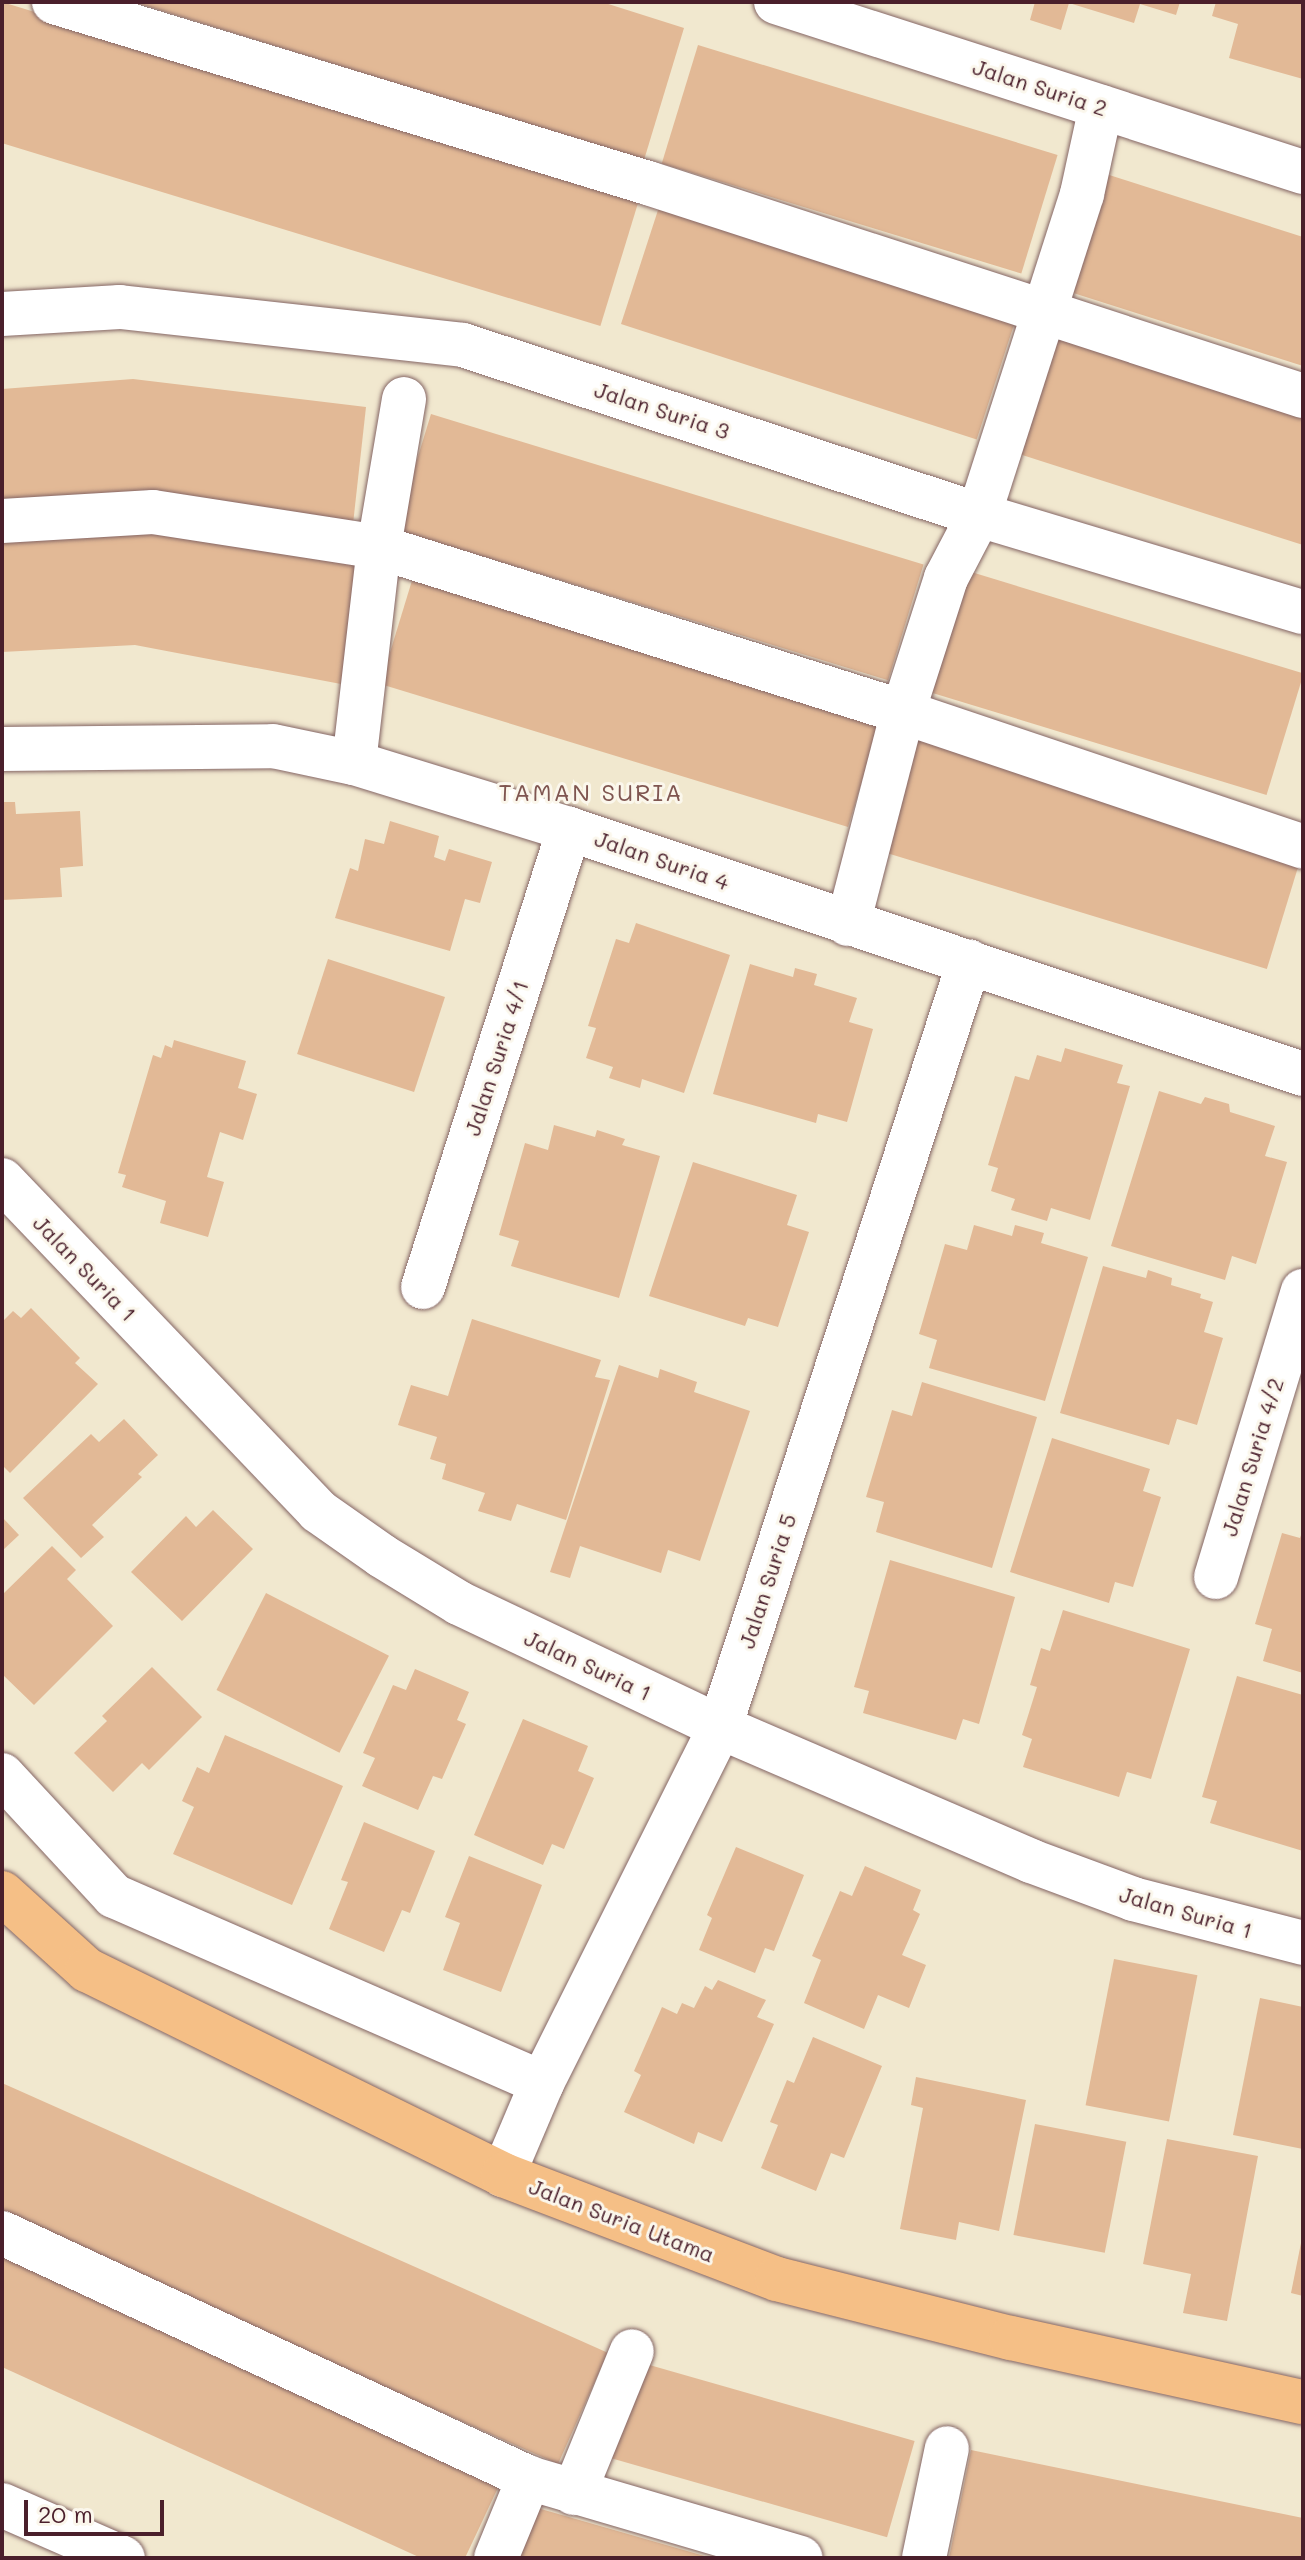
<!DOCTYPE html>
<style>
body{margin:0}
#map{position:relative;width:1305px;height:2560px;overflow:hidden;background:#f1e8cf;font-family:Mali,sans-serif}
div>[style]{position:absolute}
[style*='--x']{left:calc(var(--x)*1px);top:calc(var(--y)*1px);width:calc(var(--w)*1px);rotate:calc(var(--a)*1deg)}
.building>*{inset:0;background:#e2b996;transform-origin:0 0}
.roads{filter:drop-shadow(0 0 2px #846564) drop-shadow(0 0 2px #846564)}
.minor>*{height:44px;margin:-22px;padding:0 22px;transform-origin:22px;border-radius:22px;background:#fff}
.major>*{height:44px;margin:-22px;padding:0 22px;transform-origin:22px;border-radius:22px;background:#f5bf86}
span{translate:-50% -50%;white-space:nowrap;text-align:center;line-height:1.15;-webkit-text-stroke:6px #fbf7ec;paint-order:stroke}
.street-label{font-size:22px;color:#4a1f2b}
.neighbourhood-label{font-size:24px;color:#7f5550;letter-spacing:2px}
.frame{position:absolute;inset:0;border:4px solid #4a1f2b;pointer-events:none}
.scale{position:absolute;left:24px;top:2500px;width:140px;height:36px;box-sizing:border-box;border:4px solid #4a1f2b;border-top:0;padding-left:10px;font-size:24px;line-height:28px;white-space:nowrap;color:#4a1f2b;-webkit-text-stroke:6px #fbf7ec;paint-order:stroke}
</style>
<div id="map">
<div class="building">
<div style="left:2px;top:2px;width:667px;height:135px;rotate:17deg"></div>
<div style="clip-path:polygon(602px 2px,684px 28px,644px 160px,137px 3px)"></div>
<div style="clip-path:polygon(1035px 2px,1180px 2px,1176px 15px,1140px 4px,1134px 23px,1069px 3px,1061px 30px,1030px 20px)"></div>
<div style="clip-path:polygon(1216px 2px,1303px 2px,1303px 79px,1229px 58px,1238px 24px,1212px 16px)"></div>
<div style="left:698px;top:45px;width:376px;height:124px;rotate:17deg"></div>
<div style="clip-path:polygon(1103px 173px,1303px 237px,1303px 366px,1067px 291px)"></div>
<div style="left:659px;top:207px;width:374px;height:123px;rotate:18deg"></div>
<div style="clip-path:polygon(1054px 322px,1303px 402px,1303px 545px,1013px 452px)"></div>
<div style="clip-path:polygon(133px 379px,366px 407px,353px 524px,2px 500px,2px 389px)"></div>
<div style="left:431px;top:414px;width:515px;height:121px;rotate:17deg"></div>
<div style="clip-path:polygon(149px 528px,363px 565px,341px 684px,135px 645px,2px 652px,2px 539px)"></div>
<div style="left:968px;top:571px;width:351px;height:127px;rotate:17deg"></div>
<div style="left:414px;top:574px;width:489px;height:115px;rotate:17deg"></div>
<div style="left:916px;top:728px;width:406px;height:128px;rotate:17deg"></div>
<div style="clip-path:polygon(2px 802px,15px 802px,16px 814px,80px 811px,83px 866px,60px 868px,62px 897px,2px 900px)"></div>
<div style="clip-path:polygon(390px 821px,439px 836px,434px 857px,445px 861px,449px 849px,492px 862px,480px 903px,465px 899px,450px 951px,335px 918px,350px 868px,358px 871px,365px 839px,384px 844px)"></div>
<div style="clip-path:polygon(636px 923px,730px 955px,684px 1093px,642px 1079px,640px 1088px,609px 1078px,613px 1067px,586px 1058px,596px 1028px,588px 1026px,616px 939px,629px 943px)"></div>
<div style="left:328px;top:959px;width:123px;height:100px;rotate:18deg"></div>
<div style="clip-path:polygon(750px 964px,793px 977px,795px 968px,817px 974px,814px 985px,857px 998px,849px 1022px,873px 1029px,847px 1122px,818px 1114px,816px 1123px,713px 1094px)"></div>
<div style="clip-path:polygon(174px 1040px,246px 1061px,238px 1088px,257px 1094px,243px 1140px,220px 1132px,207px 1177px,224px 1182px,208px 1237px,160px 1223px,166px 1201px,122px 1187px,126px 1175px,118px 1173px,153px 1055px,161px 1058px,165px 1045px,172px 1048px)"></div>
<div style="clip-path:polygon(1065px 1048px,1123px 1065px,1117px 1083px,1130px 1086px,1090px 1220px,1051px 1208px,1047px 1221px,1011px 1210px,1015px 1199px,991px 1191px,998px 1168px,988px 1165px,1015px 1076px,1029px 1080px,1037px 1055px,1061px 1062px)"></div>
<div style="clip-path:polygon(1159px 1091px,1201px 1104px,1205px 1097px,1229px 1104px,1230px 1112px,1275px 1126px,1265px 1156px,1287px 1162px,1256px 1264px,1232px 1256px,1225px 1280px,1111px 1246px)"></div>
<div style="clip-path:polygon(554px 1125px,595px 1137px,597px 1130px,625px 1139px,622px 1145px,660px 1156px,619px 1298px,511px 1266px,519px 1241px,499px 1235px,525px 1143px,548px 1150px)"></div>
<div style="clip-path:polygon(693px 1162px,797px 1195px,787px 1225px,809px 1232px,778px 1327px,748px 1318px,745px 1326px,649px 1296px)"></div>
<div style="clip-path:polygon(974px 1225px,1012px 1236px,1015px 1225px,1044px 1233px,1041px 1243px,1088px 1257px,1045px 1401px,929px 1368px,937px 1340px,919px 1334px,945px 1244px,967px 1250px)"></div>
<div style="clip-path:polygon(1103px 1266px,1146px 1278px,1148px 1270px,1172px 1278px,1171px 1285px,1201px 1294px,1200px 1298px,1213px 1302px,1204px 1332px,1223px 1338px,1197px 1425px,1177px 1419px,1169px 1445px,1060px 1413px)"></div>
<div style="clip-path:polygon(31px 1308px,80px 1358px,75px 1363px,98px 1384px,10px 1473px,2px 1465px,2px 1322px,13px 1311px,21px 1318px)"></div>
<div style="clip-path:polygon(472px 1319px,601px 1360px,595px 1377px,610px 1380px,566px 1520px,517px 1504px,511px 1521px,478px 1511px,485px 1493px,442px 1479px,446px 1464px,430px 1459px,437px 1437px,398px 1425px,411px 1385px,448px 1396px)"></div>
<div style="clip-path:polygon(619px 1365px,658px 1378px,660px 1369px,697px 1382px,694px 1392px,750px 1411px,700px 1561px,668px 1550px,661px 1573px,580px 1546px,570px 1578px,550px 1572px)"></div>
<div style="clip-path:polygon(922px 1382px,1037px 1417px,992px 1568px,876px 1532px,884px 1502px,866px 1497px,892px 1410px,912px 1416px)"></div>
<div style="clip-path:polygon(124px 1419px,158px 1455px,138px 1474px,142px 1477px,92px 1525px,104px 1537px,81px 1558px,23px 1498px,91px 1434px,99px 1442px)"></div>
<div style="clip-path:polygon(1052px 1438px,1150px 1469px,1143px 1491px,1161px 1497px,1133px 1587px,1115px 1582px,1109px 1603px,1010px 1572px)"></div>
<div style="clip-path:polygon(213px 1510px,253px 1549px,182px 1621px,131px 1572px,186px 1516px,196px 1527px)"></div>
<div style="clip-path:polygon(2px 1517px,19px 1535px,2px 1551px)"></div>
<div style="clip-path:polygon(1302px 1532px,1303px 1532px,1303px 1673px,1263px 1661px,1272px 1629px,1255px 1624px,1282px 1533px,1300px 1538px)"></div>
<div style="clip-path:polygon(52px 1546px,76px 1570px,67px 1579px,113px 1626px,34px 1705px,2px 1674px,2px 1595px)"></div>
<div style="clip-path:polygon(890px 1560px,1015px 1597px,979px 1724px,963px 1719px,956px 1740px,863px 1713px,869px 1691px,854px 1687px)"></div>
<div style="left:266px;top:1593px;width:138px;height:109px;rotate:27deg"></div>
<div style="clip-path:polygon(1063px 1610px,1190px 1649px,1151px 1779px,1127px 1772px,1119px 1797px,1023px 1767px,1032px 1739px,1022px 1735px,1037px 1687px,1030px 1685px,1041px 1648px,1050px 1651px)"></div>
<div style="clip-path:polygon(152px 1667px,202px 1717px,149px 1770px,142px 1763px,113px 1792px,74px 1753px,107px 1721px,102px 1716px)"></div>
<div style="clip-path:polygon(415px 1669px,469px 1692px,457px 1720px,466px 1724px,442px 1779px,433px 1776px,418px 1810px,362px 1786px,375px 1758px,363px 1753px,393px 1685px,406px 1690px)"></div>
<div style="clip-path:polygon(1237px 1676px,1303px 1695px,1303px 1851px,1210px 1823px,1217px 1801px,1202px 1797px)"></div>
<div style="clip-path:polygon(523px 1719px,588px 1746px,578px 1771px,594px 1778px,564px 1849px,552px 1844px,543px 1865px,474px 1835px)"></div>
<div style="clip-path:polygon(225px 1735px,343px 1786px,292px 1905px,173px 1854px,194px 1807px,182px 1801px,197px 1767px,209px 1773px)"></div>
<div style="clip-path:polygon(364px 1822px,435px 1851px,410px 1913px,402px 1910px,384px 1952px,329px 1929px,348px 1882px,341px 1880px)"></div>
<div style="clip-path:polygon(736px 1847px,804px 1875px,774px 1951px,765px 1948px,755px 1973px,699px 1950px,712px 1918px,707px 1915px)"></div>
<div style="clip-path:polygon(469px 1856px,542px 1885px,501px 1992px,443px 1970px,460px 1923px,445px 1917px)"></div>
<div style="clip-path:polygon(865px 1866px,921px 1890px,913px 1910px,920px 1914px,902px 1955px,926px 1965px,909px 2008px,878px 1995px,864px 2029px,804px 2003px,821px 1960px,812px 1956px,840px 1891px,852px 1896px)"></div>
<div style="left:1114px;top:1959px;width:85px;height:149px;rotate:11deg"></div>
<div style="clip-path:polygon(718px 1980px,766px 2000px,757px 2017px,774px 2024px,722px 2142px,698px 2132px,694px 2144px,624px 2112px,641px 2075px,634px 2071px,662px 2007px,677px 2014px,682px 2003px,694px 2008px,705px 1986px,712px 1990px)"></div>
<div style="clip-path:polygon(1260px 1998px,1303px 2007px,1303px 2149px,1233px 2135px)"></div>
<div style="clip-path:polygon(813px 2037px,882px 2066px,844px 2158px,831px 2153px,816px 2191px,761px 2168px,778px 2125px,770px 2122px,787px 2080px,794px 2083px)"></div>
<div style="clip-path:polygon(916px 2077px,1026px 2100px,999px 2231px,959px 2222px,956px 2240px,900px 2229px,923px 2108px,911px 2105px)"></div>
<div style="left:2px;top:2083px;width:663px;height:122px;rotate:24deg"></div>
<div style="left:1035px;top:2124px;width:93px;height:113px;rotate:11deg"></div>
<div style="clip-path:polygon(1167px 2139px,1258px 2156px,1227px 2321px,1183px 2313px,1191px 2274px,1143px 2264px)"></div>
<div style="clip-path:polygon(1302px 2238px,1303px 2238px,1303px 2296px,1291px 2293px)"></div>
<div style="clip-path:polygon(2px 2248px,503px 2477px,465px 2558px,421px 2558px,2px 2367px)"></div>
<div style="left:632px;top:2360px;width:294px;height:100px;rotate:16deg"></div>
<div style="clip-path:polygon(971px 2450px,1303px 2518px,1303px 2558px,949px 2558px)"></div>
<div style="clip-path:polygon(527px 2505px,708px 2557px,708px 2558px,512px 2558px)"></div>
</div>
<div class="roads">
<div class="minor">
<div style="--x:54;--y:2;--w:621;--a:16.95"></div>
<div style="--x:648;--y:183;--w:689;--a:18.01"></div>
<div style="--x:776;--y:2;--w:554;--a:17.88"></div>
<div style="--x:2;--y:314;--w:118;--a:-3.4"></div>
<div style="--x:120;--y:307;--w:345;--a:6.3"></div>
<div style="--x:463;--y:345;--w:543;--a:18.23"></div>
<div style="--x:979;--y:515;--w:338;--a:16.7"></div>
<div style="--x:2;--y:521;--w:151;--a:-3.4"></div>
<div style="--x:153;--y:512;--w:229;--a:8.8"></div>
<div style="--x:379;--y:547;--w:549;--a:17.48"></div>
<div style="--x:903;--y:712;--w:422;--a:18.6"></div>
<div style="--x:2;--y:749;--w:271;--a:-0.6"></div>
<div style="--x:273;--y:746;--w:83;--a:11.9"></div>
<div style="--x:354;--y:763;--w:225;--a:17.1"></div>
<div style="--x:569;--y:829;--w:774;--a:18.46"></div>
<div style="--x:354;--y:763;--w:217;--a:-83.4"></div>
<div style="--x:379;--y:547;--w:150;--a:-80.4"></div>
<div style="--x:848;--y:924;--w:219;--a:-75.5"></div>
<div style="--x:903;--y:712;--w:141;--a:-72.2"></div>
<div style="--x:946;--y:578;--w:71;--a:-62.4"></div>
<div style="--x:979;--y:515;--w:337;--a:-72.2"></div>
<div style="--x:1082;--y:194;--w:89;--a:-77.7"></div>
<div style="--x:2;--y:1180;--w:458;--a:46.3"></div>
<div style="--x:318;--y:1511;--w:78;--a:35.1"></div>
<div style="--x:382;--y:1556;--w:90;--a:31.4"></div>
<div style="--x:459;--y:1603;--w:289;--a:25.4"></div>
<div style="--x:720;--y:1727;--w:339;--a:23.3"></div>
<div style="--x:1031;--y:1861;--w:109;--a:20.4"></div>
<div style="--x:1133;--y:1899;--w:176;--a:14.5"></div>
<div style="--x:423;--y:1287;--w:481;--a:-72.3"></div>
<div style="--x:1216;--y:1577;--w:299;--a:-73.1"></div>
<div style="--x:2;--y:1775;--w:165;--a:47.2"></div>
<div style="--x:114;--y:1896;--w:467;--a:23.6"></div>
<div style="--x:503;--y:2175;--w:100;--a:-67"></div>
<div style="--x:542;--y:2083;--w:398;--a:-63.4"></div>
<div style="--x:720;--y:1727;--w:805;--a:-71.97"></div>
<div style="--x:2;--y:2233;--w:581;--a:24.93"></div>
<div style="--x:529;--y:2478;--w:283;--a:16.4"></div>
<div style="--x:574;--y:2493;--w:153;--a:-67.8"></div>
<div style="--x:2;--y:2505;--w:132;--a:23.7"></div>
<div style="--x:496;--y:2558;--w:87;--a:-67.6"></div>
<div style="--x:924;--y:2558;--w:112;--a:-78.2"></div>
</div>
<div class="major">
<div style="--x:2;--y:1893;--w:115;--a:42.2"></div>
<div style="--x:87;--y:1970;--w:464;--a:26.2"></div>
<div style="--x:503;--y:2175;--w:293;--a:20.8"></div>
<div style="--x:777;--y:2279;--w:241;--a:14.2"></div>
<div style="--x:1011;--y:2338;--w:299;--a:12.4"></div>
</div>
</div>
<div class="street-label">
<span style="left:1040px;top:87px;rotate:18deg">Jalan Suria 2</span>
<span style="left:662px;top:410px;rotate:18deg">Jalan Suria 3</span>
<span style="left:662px;top:860px;rotate:19deg">Jalan Suria 4</span>
<span style="left:496px;top:1058px;rotate:-72deg">Jalan Suria 4/1</span>
<span style="left:85px;top:1268px;rotate:46deg">Jalan Suria 1</span>
<span style="left:1252px;top:1457px;rotate:-73deg">Jalan Suria 4/2</span>
<span style="left:767px;top:1581px;rotate:-72deg">Jalan Suria 5</span>
<span style="left:588px;top:1665px;rotate:25deg">Jalan Suria 1</span>
<span style="left:1186px;top:1912px;rotate:16deg">Jalan Suria 1</span>
<span style="left:622px;top:2220px;rotate:21deg">Jalan Suria Utama</span>
</div>
<div class="neighbourhood-label">
<span style="left:591px;top:792px">TAMAN SURIA</span>
</div>
<div class="frame"></div>
<div class="scale">20 m</div>
</div>
